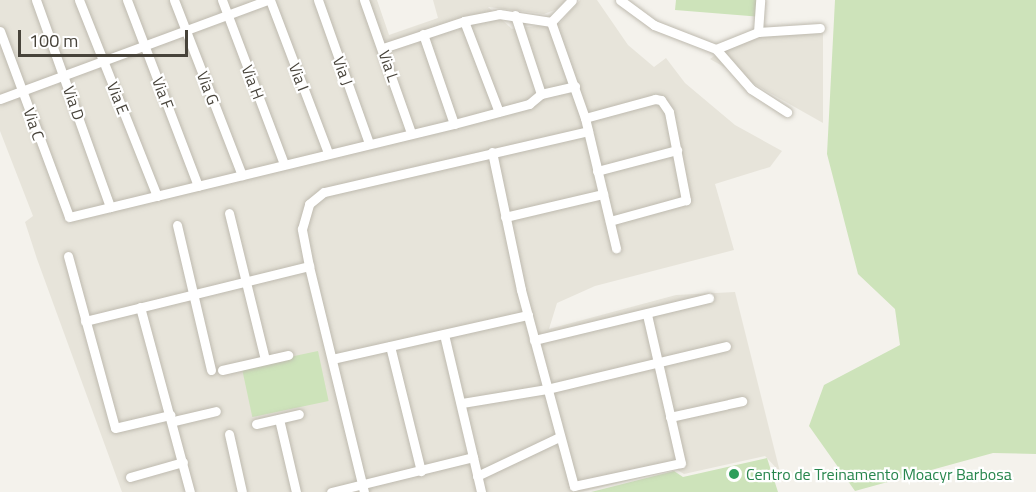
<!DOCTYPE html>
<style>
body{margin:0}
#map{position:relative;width:1036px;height:492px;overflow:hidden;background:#f4f2ec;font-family:"Titillium Web",sans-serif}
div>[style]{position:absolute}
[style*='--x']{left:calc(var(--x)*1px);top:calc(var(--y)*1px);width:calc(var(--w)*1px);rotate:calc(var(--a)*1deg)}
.residential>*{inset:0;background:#e7e4da}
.green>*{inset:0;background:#cde3ba;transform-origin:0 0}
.roads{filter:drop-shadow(0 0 2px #bebaaf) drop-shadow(0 0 2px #bebaaf)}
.minor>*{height:9px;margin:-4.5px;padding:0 4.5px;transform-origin:4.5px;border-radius:4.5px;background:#fff}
.dots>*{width:16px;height:16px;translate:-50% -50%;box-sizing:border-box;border:3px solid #fff;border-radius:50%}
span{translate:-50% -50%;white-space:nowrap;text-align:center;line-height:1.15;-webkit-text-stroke:4.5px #fff;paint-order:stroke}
.street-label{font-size:16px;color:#47433a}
.leisure-label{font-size:16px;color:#27864d}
.left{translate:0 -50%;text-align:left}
.scale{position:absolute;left:18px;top:30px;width:170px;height:27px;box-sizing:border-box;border:3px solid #47433a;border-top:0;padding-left:8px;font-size:18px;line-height:21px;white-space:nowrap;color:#47433a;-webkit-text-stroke:4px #fff;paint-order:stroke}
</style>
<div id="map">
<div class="residential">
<div style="clip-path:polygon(0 0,377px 0,389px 35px,438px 18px,433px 0,566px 0,557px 9px,544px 14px,488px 7px,512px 29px,560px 23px,580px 0,597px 0,628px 45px,654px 67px,666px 58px,685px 83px,735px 125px,782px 151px,770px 167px,715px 184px,734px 250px,595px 286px,557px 303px,549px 329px,676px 295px,735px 292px,780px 472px,765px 456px,684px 474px,676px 469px,581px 492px,122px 492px,37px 259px,25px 222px,33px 216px,0 131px)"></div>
<div style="clip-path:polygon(823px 26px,823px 123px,710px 59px,744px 33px)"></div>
</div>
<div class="green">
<div style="clip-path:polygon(676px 0,763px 0,762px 17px,675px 10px)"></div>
<div style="clip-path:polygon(835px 0,1036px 0,1036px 454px,993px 453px,855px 491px,809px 426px,824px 385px,900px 345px,895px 309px,858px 274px,827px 154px)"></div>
<div style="left:318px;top:351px;width:51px;height:78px;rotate:78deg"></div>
<div style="clip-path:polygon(767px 458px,778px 492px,591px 492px,674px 471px,683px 477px)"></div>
</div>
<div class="roads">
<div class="minor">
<div style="--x:36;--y:0;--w:220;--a:70.3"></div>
<div style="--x:79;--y:0;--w:211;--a:68.3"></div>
<div style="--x:127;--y:0;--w:199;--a:69.1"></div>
<div style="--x:174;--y:0;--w:188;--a:68.8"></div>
<div style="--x:222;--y:0;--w:175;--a:69.3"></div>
<div style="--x:270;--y:0;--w:164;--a:69.2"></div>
<div style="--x:318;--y:0;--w:152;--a:70.4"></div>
<div style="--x:364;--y:0;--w:141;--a:70.5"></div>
<div style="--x:620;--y:0;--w:42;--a:36.3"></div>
<div style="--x:654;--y:25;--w:66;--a:21.2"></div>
<div style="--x:716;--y:49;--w:53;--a:48.8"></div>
<div style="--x:751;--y:89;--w:43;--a:32.6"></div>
<div style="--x:515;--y:15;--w:83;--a:71.8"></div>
<div style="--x:464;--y:21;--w:97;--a:69"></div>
<div style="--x:551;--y:22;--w:102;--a:70.5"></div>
<div style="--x:585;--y:118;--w:134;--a:76.6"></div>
<div style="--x:551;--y:22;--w:30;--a:-46"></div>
<div style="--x:0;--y:31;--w:198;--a:69.6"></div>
<div style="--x:69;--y:217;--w:396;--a:-13.6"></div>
<div style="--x:454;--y:124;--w:78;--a:-14.9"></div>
<div style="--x:529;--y:104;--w:16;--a:-40"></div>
<div style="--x:541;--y:94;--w:35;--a:-13"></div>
<div style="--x:758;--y:32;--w:32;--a:-86"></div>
<div style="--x:423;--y:34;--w:95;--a:71"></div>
<div style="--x:383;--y:48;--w:85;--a:-18.4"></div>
<div style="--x:464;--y:21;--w:36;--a:-11"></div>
<div style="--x:499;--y:14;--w:53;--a:8.7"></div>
<div style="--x:716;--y:49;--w:45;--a:-22"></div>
<div style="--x:758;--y:32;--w:62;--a:-3.7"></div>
<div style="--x:0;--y:99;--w:285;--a:-20.3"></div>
<div style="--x:585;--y:118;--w:73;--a:-15.2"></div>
<div style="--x:655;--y:99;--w:6;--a:9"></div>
<div style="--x:661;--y:100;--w:14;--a:56"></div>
<div style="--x:669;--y:112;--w:90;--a:79.1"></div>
<div style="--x:686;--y:200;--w:79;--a:164.6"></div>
<div style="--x:492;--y:152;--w:141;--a:78.1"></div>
<div style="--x:521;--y:290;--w:203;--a:74.9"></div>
<div style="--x:574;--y:486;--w:109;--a:-12.1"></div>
<div style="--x:681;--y:463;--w:153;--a:-102.9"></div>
<div style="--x:597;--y:171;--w:83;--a:-14.7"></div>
<div style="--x:229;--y:213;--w:151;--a:76.2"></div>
<div style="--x:505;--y:217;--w:101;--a:-13.2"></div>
<div style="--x:177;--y:225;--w:149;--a:76.8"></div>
<div style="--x:68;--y:256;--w:178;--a:74.7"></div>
<div style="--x:115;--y:428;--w:57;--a:-13.3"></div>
<div style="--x:140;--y:307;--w:192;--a:74.9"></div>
<div style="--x:85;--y:321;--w:231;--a:-13.8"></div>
<div style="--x:534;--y:340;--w:180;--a:-13.5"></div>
<div style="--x:390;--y:346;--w:129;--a:76.1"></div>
<div style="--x:332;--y:359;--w:201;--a:-12.7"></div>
<div style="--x:222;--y:370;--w:68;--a:-12.8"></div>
<div style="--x:462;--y:403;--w:86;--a:-9.4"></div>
<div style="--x:547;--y:389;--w:184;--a:-13.5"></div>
<div style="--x:670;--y:417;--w:74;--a:-12.5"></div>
<div style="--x:279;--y:419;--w:75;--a:76.9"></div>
<div style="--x:174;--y:421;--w:43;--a:-13.4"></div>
<div style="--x:256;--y:424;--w:44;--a:-13.1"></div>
<div style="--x:229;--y:434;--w:59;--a:77.4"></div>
<div style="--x:473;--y:457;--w:36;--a:77"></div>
<div style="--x:477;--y:476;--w:91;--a:-25.4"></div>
<div style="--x:130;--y:477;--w:55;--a:-15.8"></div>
<div style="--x:331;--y:492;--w:146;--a:-13.8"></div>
<div style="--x:473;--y:457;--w:126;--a:-103.3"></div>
<div style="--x:364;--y:492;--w:233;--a:-103.7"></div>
<div style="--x:309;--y:266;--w:38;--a:-101"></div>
<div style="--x:302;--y:229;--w:26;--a:-74"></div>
<div style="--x:309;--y:204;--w:19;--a:-39"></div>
<div style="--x:324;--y:192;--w:271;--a:-13"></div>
</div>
</div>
<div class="dots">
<div style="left:734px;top:474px;background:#2e9e5b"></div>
</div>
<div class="street-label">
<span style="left:389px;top:66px;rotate:71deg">Via L</span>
<span style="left:343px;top:71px;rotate:70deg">Via J</span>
<span style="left:299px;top:77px;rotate:69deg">Via I</span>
<span style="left:253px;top:82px;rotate:69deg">Via H</span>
<span style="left:208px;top:88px;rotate:69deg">Via G</span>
<span style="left:163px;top:93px;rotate:69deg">Via F</span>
<span style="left:118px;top:98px;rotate:68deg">Via E</span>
<span style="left:74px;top:103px;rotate:71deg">Via D</span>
<span style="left:34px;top:124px;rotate:71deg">Via C</span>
</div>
<div class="leisure-label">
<span class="left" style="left:746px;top:474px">Centro de Treinamento Moacyr Barbosa</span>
</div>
<div class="scale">100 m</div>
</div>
